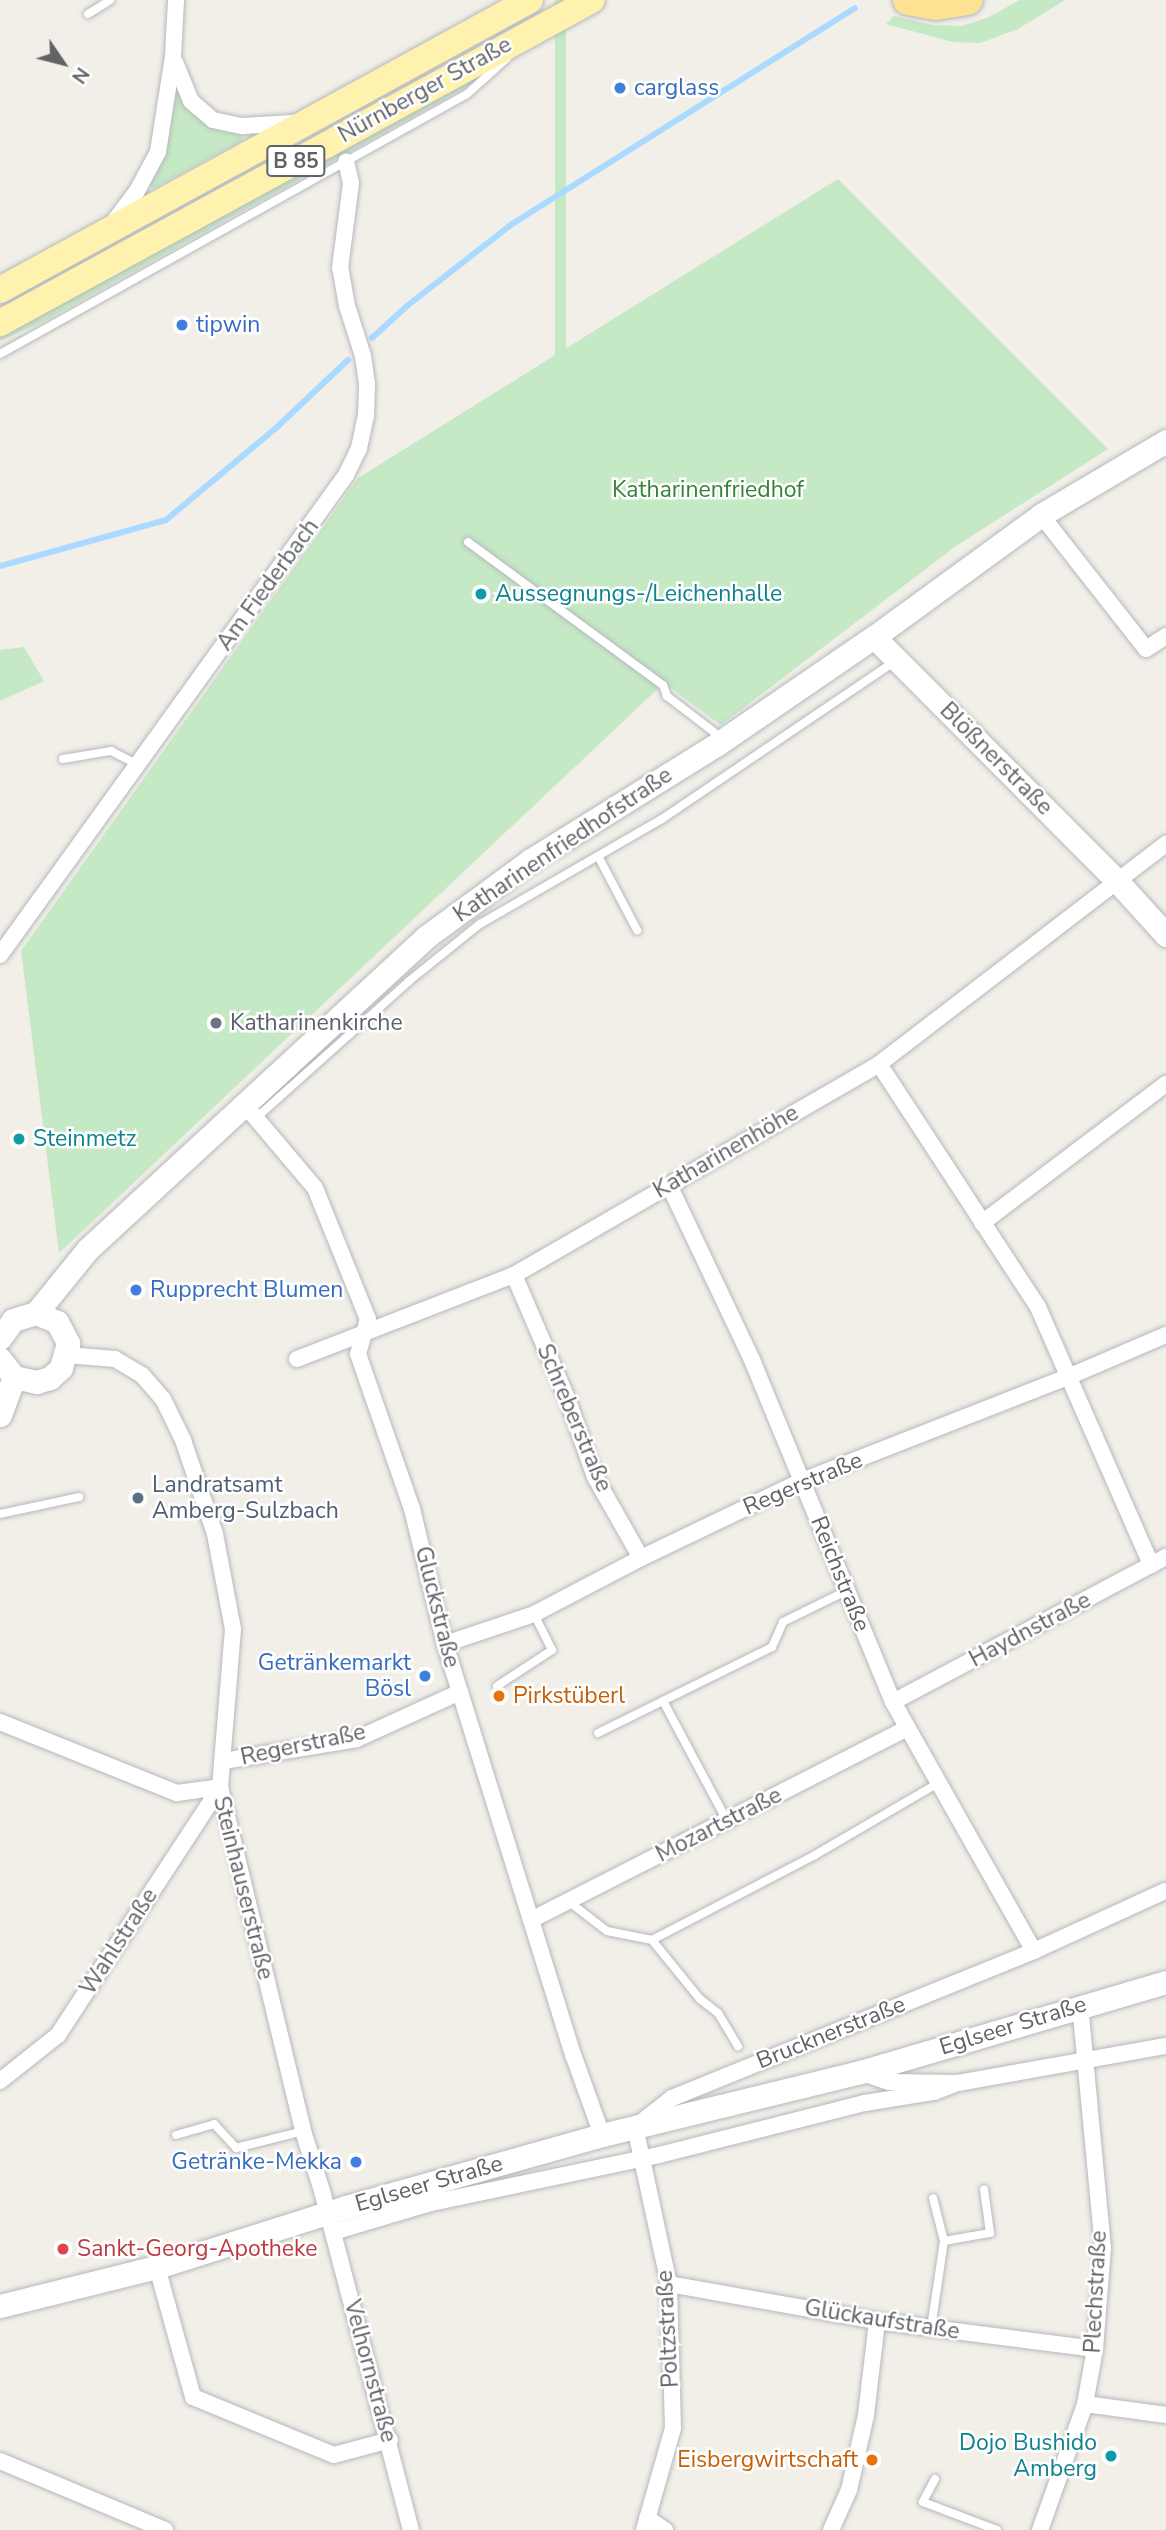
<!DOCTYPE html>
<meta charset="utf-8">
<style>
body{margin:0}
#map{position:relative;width:1166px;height:2530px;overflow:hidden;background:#f1efe8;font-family:"Nunito Sans",sans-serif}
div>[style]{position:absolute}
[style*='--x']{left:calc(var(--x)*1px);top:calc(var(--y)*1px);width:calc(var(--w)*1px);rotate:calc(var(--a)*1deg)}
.green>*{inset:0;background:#c5e8c5;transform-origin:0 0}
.stream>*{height:6px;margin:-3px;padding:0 3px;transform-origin:3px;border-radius:3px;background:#aadaff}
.roads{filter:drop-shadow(0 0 2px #b5b8bc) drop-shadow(0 0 2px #b5b8bc)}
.lane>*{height:8px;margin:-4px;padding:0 4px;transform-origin:4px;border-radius:4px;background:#fff}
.street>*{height:16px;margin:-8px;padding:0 8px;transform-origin:8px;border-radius:8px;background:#fff}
.secondary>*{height:23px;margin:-11.5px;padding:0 11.5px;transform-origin:11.5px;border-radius:11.5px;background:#fff}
.primary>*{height:26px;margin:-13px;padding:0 13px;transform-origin:13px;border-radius:13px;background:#fff2af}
.highway>*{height:30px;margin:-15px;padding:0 15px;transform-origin:15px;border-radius:15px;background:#fde293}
.dots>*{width:19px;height:19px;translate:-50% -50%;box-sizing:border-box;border:4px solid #fff;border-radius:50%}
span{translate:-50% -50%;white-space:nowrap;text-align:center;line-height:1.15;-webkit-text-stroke:5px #fff;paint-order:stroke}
.shield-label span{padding:2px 5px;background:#fff;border:2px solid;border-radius:5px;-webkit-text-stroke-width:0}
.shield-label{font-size:21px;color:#5f6368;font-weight:700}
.shop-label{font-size:23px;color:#366cbe}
.left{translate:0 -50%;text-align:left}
.right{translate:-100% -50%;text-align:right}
.street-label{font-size:23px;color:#5f6368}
.park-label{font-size:23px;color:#348238}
.culture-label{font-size:23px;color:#0d838f}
.worship-label{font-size:23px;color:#5b616d}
.service-label{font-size:23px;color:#4e5e75}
.food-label{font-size:23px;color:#c56008}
.health-label{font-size:23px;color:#be3a42}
.north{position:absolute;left:28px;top:28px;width:70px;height:70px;-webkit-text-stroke:5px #fff;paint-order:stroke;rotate:125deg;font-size:19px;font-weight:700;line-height:28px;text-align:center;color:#5f6368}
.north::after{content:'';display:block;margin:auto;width:24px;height:32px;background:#5f6368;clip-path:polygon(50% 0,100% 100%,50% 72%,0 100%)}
</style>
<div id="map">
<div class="green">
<div style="left:555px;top:0;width:11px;height:633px"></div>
<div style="clip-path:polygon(1020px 0,1065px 0,1018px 29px,980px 43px,953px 42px,886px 24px,894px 16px,933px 25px,961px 26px,987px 18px)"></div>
<div style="clip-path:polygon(475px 78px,473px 83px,43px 322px,0 341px,0 338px,57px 306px)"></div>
<div style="clip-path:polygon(178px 91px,189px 111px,202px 121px,219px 131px,242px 135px,243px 140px,153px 189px,148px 183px,171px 94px)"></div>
<div style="clip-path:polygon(838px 179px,1108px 449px,956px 546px,721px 725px,664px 683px,59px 1253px,21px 951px,358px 478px)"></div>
<div style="clip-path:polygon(24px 647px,44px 681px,0 701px,0 650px)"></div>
</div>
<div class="stream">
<div style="--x:372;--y:338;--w:47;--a:-42.4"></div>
<div style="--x:407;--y:306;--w:133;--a:-38"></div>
<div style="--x:512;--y:224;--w:405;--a:-32.2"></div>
<div style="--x:0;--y:566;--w:172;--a:-15.5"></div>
<div style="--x:166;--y:520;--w:143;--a:-39.9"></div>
<div style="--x:276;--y:428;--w:99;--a:-43.4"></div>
</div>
<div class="roads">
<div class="lane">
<div style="--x:88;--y:14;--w:26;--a:-32"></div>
<div style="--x:0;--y:354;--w:534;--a:-29.11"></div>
<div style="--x:467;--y:94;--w:54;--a:-42"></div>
<div style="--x:468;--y:542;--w:242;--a:36.3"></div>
<div style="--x:663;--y:685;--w:12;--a:70"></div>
<div style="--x:667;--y:696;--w:59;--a:37.5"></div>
<div style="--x:63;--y:759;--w:49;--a:-9.5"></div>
<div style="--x:111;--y:751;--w:30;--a:27"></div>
<div style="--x:598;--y:856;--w:84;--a:62.2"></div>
<div style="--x:256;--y:1118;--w:205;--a:-41.8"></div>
<div style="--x:409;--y:981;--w:91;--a:-38.8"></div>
<div style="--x:480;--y:924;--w:210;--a:-30"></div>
<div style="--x:662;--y:819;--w:282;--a:-34.1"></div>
<div style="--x:0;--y:1514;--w:81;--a:-12.1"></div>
<div style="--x:497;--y:1686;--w:66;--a:-33.2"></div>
<div style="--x:552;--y:1650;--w:40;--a:-116.6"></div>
<div style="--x:663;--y:1701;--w:136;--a:61.9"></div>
<div style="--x:598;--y:1733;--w:194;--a:-26.3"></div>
<div style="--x:772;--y:1647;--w:27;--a:-66"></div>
<div style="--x:783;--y:1622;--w:70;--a:-26.2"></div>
<div style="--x:568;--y:1901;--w:49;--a:37.6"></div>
<div style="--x:607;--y:1931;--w:46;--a:11.3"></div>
<div style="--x:652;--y:1940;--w:184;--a:-27.5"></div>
<div style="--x:815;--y:1855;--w:143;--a:-30.3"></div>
<div style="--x:652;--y:1940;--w:76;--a:50.9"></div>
<div style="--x:700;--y:1999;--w:23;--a:38"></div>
<div style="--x:718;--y:2013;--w:39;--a:59"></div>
<div style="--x:176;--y:2135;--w:40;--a:-16"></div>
<div style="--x:214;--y:2124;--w:33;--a:47"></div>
<div style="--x:236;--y:2148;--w:69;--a:-14.2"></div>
<div style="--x:944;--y:2241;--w:47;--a:-9.9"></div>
<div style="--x:990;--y:2233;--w:44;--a:-97.8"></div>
<div style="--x:931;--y:2328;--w:88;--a:-81.5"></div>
<div style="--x:944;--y:2241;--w:44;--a:-104.3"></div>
<div style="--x:935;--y:2479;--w:26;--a:118"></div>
<div style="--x:923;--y:2502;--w:79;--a:20.7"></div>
</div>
<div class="street">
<div style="--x:175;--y:62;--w:42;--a:67.7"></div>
<div style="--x:191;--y:101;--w:29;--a:41"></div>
<div style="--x:213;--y:120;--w:30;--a:12"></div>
<div style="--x:242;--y:126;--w:51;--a:-3.4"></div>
<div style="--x:112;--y:224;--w:41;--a:-52.9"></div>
<div style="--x:137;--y:191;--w:44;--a:-61.7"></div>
<div style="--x:158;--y:152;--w:97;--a:-81.1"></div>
<div style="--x:173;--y:56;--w:56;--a:-86.9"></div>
<div style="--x:1041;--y:515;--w:170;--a:51.9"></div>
<div style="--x:1146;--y:649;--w:24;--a:-33"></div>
<div style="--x:0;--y:955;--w:592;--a:-54.21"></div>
<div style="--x:346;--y:475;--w:30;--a:-64"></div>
<div style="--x:359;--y:448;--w:33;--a:-78"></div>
<div style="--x:366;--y:416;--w:32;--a:-88"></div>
<div style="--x:367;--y:384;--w:28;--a:-98"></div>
<div style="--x:363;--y:356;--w:52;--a:-107.7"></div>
<div style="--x:347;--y:306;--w:39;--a:-100"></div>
<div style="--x:340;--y:268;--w:86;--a:-82.6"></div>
<div style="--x:351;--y:183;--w:22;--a:-103"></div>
<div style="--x:879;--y:1064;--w:290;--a:56.8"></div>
<div style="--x:1038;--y:1307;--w:282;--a:66.3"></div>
<div style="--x:244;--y:1104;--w:110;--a:49.8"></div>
<div style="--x:315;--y:1188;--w:141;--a:68"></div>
<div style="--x:368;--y:1319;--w:36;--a:106"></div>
<div style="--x:358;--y:1354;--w:164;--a:70.8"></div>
<div style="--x:412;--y:1509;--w:139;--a:76.3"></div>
<div style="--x:445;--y:1644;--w:433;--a:72.7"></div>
<div style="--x:574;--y:2057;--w:83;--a:70.3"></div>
<div style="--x:669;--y:1185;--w:194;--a:64.6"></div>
<div style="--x:752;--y:1360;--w:370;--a:67.6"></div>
<div style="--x:893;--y:1702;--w:286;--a:60.5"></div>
<div style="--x:982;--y:1223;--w:231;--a:-37.1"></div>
<div style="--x:514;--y:1275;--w:134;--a:66.7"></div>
<div style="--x:567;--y:1398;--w:84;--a:70.5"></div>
<div style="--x:595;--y:1477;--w:93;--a:60.4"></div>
<div style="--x:67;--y:1355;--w:48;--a:4.8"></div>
<div style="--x:115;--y:1359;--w:31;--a:31"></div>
<div style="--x:142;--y:1375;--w:32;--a:49"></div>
<div style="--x:163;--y:1399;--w:46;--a:64"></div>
<div style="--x:183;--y:1440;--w:99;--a:71.2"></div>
<div style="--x:215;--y:1534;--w:97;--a:79.3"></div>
<div style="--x:233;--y:1629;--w:159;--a:94.7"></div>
<div style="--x:220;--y:1787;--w:354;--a:76.4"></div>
<div style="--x:303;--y:2131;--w:63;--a:72.4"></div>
<div style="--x:322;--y:2191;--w:350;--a:75.3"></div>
<div style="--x:297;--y:1359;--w:233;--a:-21.2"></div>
<div style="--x:514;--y:1275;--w:422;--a:-30"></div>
<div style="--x:879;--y:1064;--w:362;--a:-37.5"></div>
<div style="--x:445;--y:1644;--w:94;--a:-18.6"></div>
<div style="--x:534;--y:1614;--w:121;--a:-27.6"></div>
<div style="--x:641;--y:1558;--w:178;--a:-25.6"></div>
<div style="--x:802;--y:1481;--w:286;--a:-21.4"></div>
<div style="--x:1068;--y:1377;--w:107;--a:-23.2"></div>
<div style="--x:893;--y:1702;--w:309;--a:-28"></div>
<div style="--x:0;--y:1722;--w:191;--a:21.9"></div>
<div style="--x:177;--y:1793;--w:43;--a:-7.9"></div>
<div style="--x:223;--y:1761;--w:136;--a:-9.3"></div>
<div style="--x:357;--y:1739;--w:113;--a:-24.5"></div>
<div style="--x:531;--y:1920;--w:421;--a:-27"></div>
<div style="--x:860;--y:2072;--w:31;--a:19"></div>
<div style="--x:889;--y:2082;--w:69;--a:0.8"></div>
<div style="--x:958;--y:2083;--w:211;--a:-10.1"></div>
<div style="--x:0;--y:2081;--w:74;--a:-38.4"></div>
<div style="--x:58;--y:2035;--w:296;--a:-56.8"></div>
<div style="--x:333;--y:2232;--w:102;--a:-16.5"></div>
<div style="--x:431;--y:2203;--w:233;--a:-11.9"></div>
<div style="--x:659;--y:2155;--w:212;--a:-14.2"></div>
<div style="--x:865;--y:2103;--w:70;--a:-9.1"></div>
<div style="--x:934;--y:2092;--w:26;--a:-21"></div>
<div style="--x:157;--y:2267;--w:135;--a:74.5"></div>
<div style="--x:193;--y:2397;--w:152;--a:22.4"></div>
<div style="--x:334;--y:2455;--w:58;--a:-15"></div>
<div style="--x:669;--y:2284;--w:211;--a:10.1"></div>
<div style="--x:877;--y:2321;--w:220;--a:7.3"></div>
<div style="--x:1085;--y:2404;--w:82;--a:7.7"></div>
<div style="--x:0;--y:2461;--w:179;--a:22.7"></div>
<div style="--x:647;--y:2518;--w:22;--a:34"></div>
<div style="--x:644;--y:2530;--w:106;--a:-74.1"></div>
<div style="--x:673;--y:2428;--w:144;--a:-91.6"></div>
<div style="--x:669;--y:2284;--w:161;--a:-102.2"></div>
<div style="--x:635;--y:2127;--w:47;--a:-38.1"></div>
<div style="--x:672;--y:2098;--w:391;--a:-22.1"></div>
<div style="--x:1034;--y:1951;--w:144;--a:-24.6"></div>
<div style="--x:831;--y:2530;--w:44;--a:-65.8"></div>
<div style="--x:849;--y:2490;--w:77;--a:-77.2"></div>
<div style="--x:866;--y:2415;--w:95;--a:-83.3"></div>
<div style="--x:1040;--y:2530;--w:134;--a:-70.3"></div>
<div style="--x:1085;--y:2404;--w:56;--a:-79.7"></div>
<div style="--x:1095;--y:2349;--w:101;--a:-85.5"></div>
<div style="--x:1103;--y:2248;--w:244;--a:-95.4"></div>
</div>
<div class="secondary">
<div style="--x:874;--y:637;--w:344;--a:45.1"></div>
<div style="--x:1117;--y:881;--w:73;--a:47.8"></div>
<div style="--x:36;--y:1313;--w:82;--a:-50.9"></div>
<div style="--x:88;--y:1249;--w:460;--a:-42.7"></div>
<div style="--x:426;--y:937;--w:130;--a:-36.3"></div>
<div style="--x:531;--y:860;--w:218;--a:-31.9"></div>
<div style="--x:716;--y:745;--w:191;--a:-34.4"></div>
<div style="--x:874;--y:637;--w:207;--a:-36.1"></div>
<div style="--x:1041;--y:515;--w:145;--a:-30.6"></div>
<div style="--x:0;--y:1338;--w:22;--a:-54"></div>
<div style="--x:13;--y:1320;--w:24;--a:-17"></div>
<div style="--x:36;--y:1313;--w:23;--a:23"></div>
<div style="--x:57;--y:1322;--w:24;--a:62"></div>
<div style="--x:68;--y:1343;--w:26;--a:106"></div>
<div style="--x:61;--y:1368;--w:15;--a:138"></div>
<div style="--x:50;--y:1378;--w:14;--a:163"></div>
<div style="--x:37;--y:1382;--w:24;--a:-168"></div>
<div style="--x:14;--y:1377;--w:23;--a:-128"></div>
<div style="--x:0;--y:1415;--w:40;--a:-69.8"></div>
<div style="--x:0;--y:2306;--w:162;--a:-14"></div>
<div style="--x:157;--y:2267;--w:198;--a:-17.6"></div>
<div style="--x:346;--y:2207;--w:266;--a:-15.7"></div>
<div style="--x:602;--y:2135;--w:266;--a:-13.7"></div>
<div style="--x:860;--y:2072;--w:319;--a:-16.4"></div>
</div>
<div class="primary">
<div style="--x:0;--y:290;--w:604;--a:-28.69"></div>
<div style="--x:0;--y:323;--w:674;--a:-28.62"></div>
</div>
<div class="highway">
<div style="--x:908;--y:0;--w:28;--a:10"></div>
<div style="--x:936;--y:5;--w:32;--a:-9"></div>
</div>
</div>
<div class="dots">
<div style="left:620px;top:88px;background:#3f7fe0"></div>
<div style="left:182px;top:325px;background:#3f7fe0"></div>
<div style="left:481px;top:594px;background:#0f9aa8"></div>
<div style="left:216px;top:1023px;background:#6b7280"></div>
<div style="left:19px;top:1139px;background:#0f9aa8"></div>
<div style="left:136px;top:1290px;background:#3f7fe0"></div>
<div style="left:138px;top:1498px;background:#5c6f8a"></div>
<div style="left:425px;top:1676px;background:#3f7fe0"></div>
<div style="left:499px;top:1696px;background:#e8710a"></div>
<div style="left:356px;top:2162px;background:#3f7fe0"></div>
<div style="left:63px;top:2249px;background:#e0444e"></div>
<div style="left:1111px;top:2456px;background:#0f9aa8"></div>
<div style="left:872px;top:2460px;background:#e8710a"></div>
</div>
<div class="shield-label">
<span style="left:296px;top:161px">B 85</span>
</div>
<div class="shop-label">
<span class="left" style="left:634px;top:88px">carglass</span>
<span class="left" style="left:196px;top:325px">tipwin</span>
<span class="left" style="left:150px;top:1290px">Rupprecht Blumen</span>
<span class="right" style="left:411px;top:1676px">Getränkemarkt<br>Bösl</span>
<span class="right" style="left:342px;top:2162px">Getränke-Mekka</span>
</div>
<div class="street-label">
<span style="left:425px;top:90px;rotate:-29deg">Nürnberger Straße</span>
<span style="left:268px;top:585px;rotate:-54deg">Am Fiederbach</span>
<span style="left:996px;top:759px;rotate:45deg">Blößnerstraße</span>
<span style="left:563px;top:845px;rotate:-34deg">Katharinenfriedhofstraße</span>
<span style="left:726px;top:1152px;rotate:-30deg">Katharinenhöhe</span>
<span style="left:574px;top:1418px;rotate:67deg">Schreberstraße</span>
<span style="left:803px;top:1484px;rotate:-23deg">Regerstraße</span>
<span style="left:840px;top:1574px;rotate:68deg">Reichstraße</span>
<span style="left:437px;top:1607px;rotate:76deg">Gluckstraße</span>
<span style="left:1030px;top:1630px;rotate:-28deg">Haydnstraße</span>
<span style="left:303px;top:1745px;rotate:-12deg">Regerstraße</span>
<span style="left:719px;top:1825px;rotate:-27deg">Mozartstraße</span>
<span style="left:243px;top:1888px;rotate:76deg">Steinhauserstraße</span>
<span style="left:119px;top:1942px;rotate:-57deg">Wahlstraße</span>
<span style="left:1013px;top:2026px;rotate:-17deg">Eglseer Straße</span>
<span style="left:831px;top:2033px;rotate:-22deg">Brucknerstraße</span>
<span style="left:429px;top:2184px;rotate:-16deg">Eglseer Straße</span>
<span style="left:1096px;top:2292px;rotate:-87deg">Plechstraße</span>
<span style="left:882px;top:2320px;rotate:9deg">Glückaufstraße</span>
<span style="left:668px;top:2329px;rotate:-93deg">Poltzstraße</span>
<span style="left:370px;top:2371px;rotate:75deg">Velhornstraße</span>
</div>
<div class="park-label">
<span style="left:708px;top:490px">Katharinenfriedhof</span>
</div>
<div class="culture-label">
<span class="left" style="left:495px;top:594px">Aussegnungs-/Leichenhalle</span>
<span class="left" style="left:33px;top:1139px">Steinmetz</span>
<span class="right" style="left:1097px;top:2456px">Dojo Bushido<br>Amberg</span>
</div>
<div class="worship-label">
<span class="left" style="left:230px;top:1023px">Katharinenkirche</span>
</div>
<div class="service-label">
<span class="left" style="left:152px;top:1498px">Landratsamt<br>Amberg-Sulzbach</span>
</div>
<div class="food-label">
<span class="left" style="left:513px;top:1696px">Pirkstüberl</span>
<span class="right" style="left:858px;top:2460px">Eisbergwirtschaft</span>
</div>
<div class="health-label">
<span class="left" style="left:77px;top:2249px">Sankt-Georg-Apotheke</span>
</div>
<div class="north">N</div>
</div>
